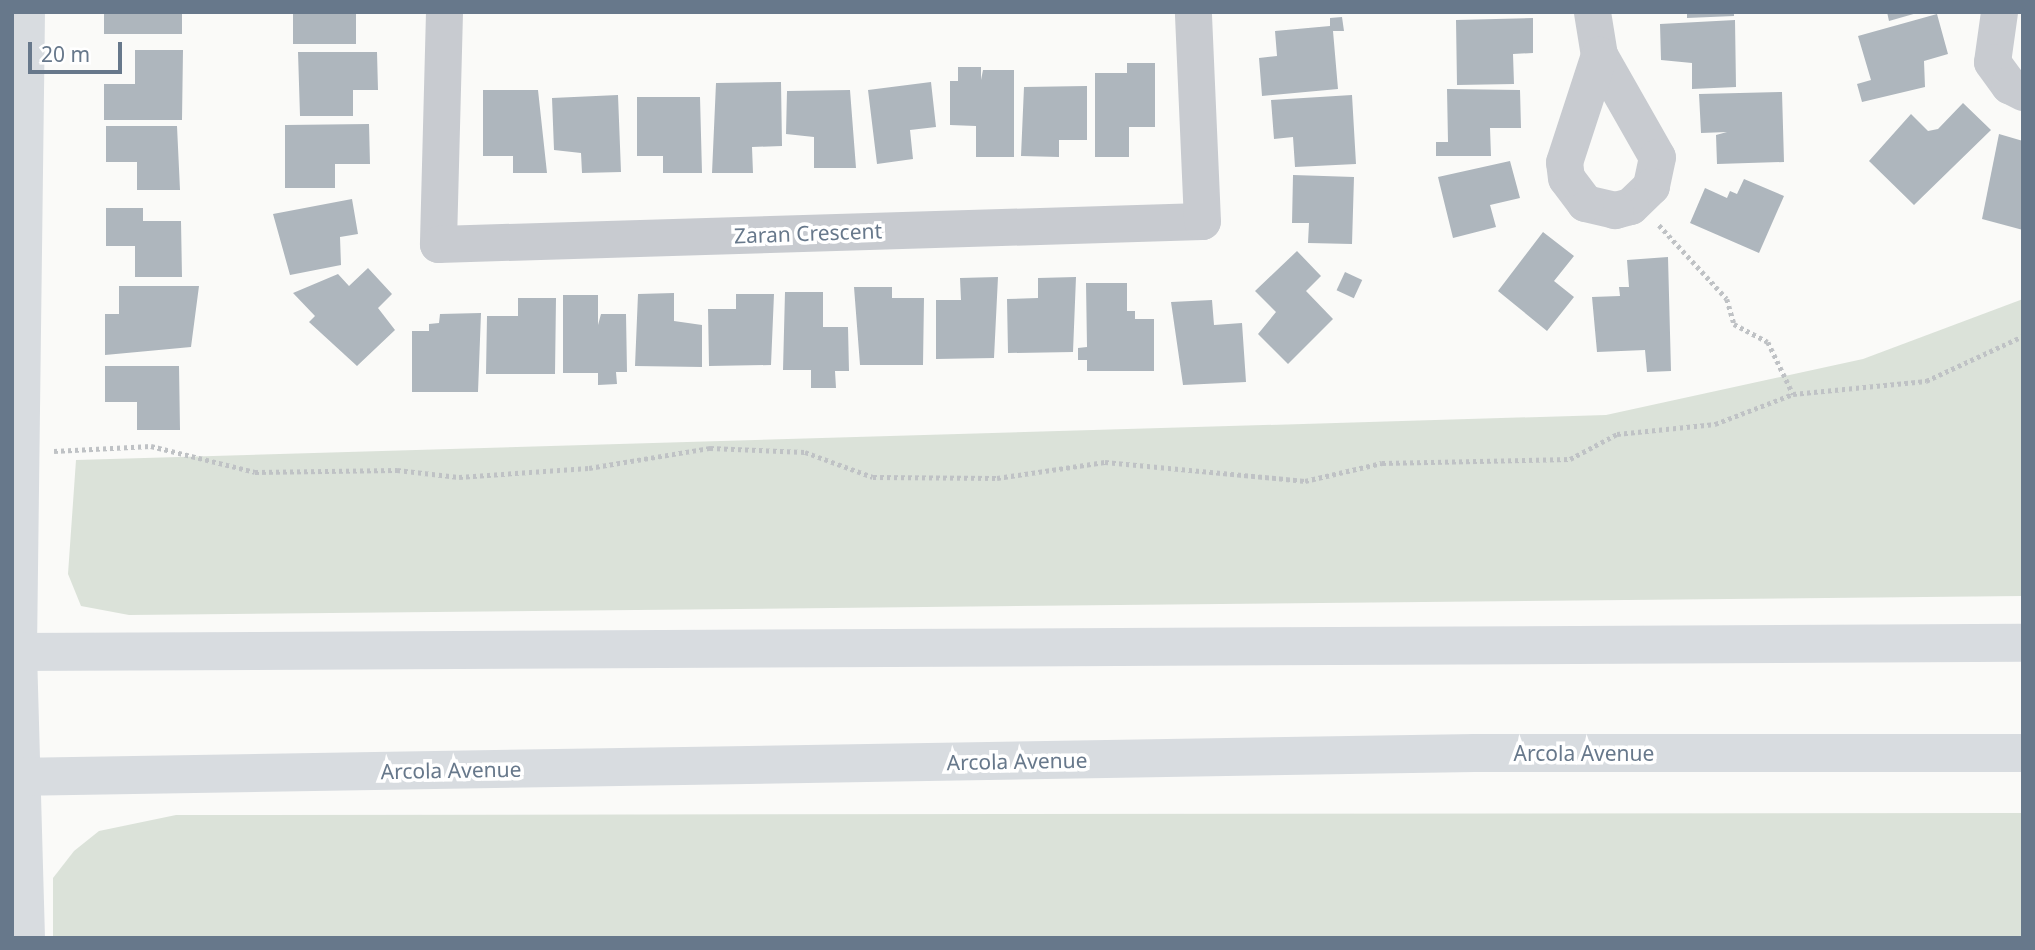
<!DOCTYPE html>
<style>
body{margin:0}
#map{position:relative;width:2035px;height:950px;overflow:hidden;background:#fafaf8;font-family:"Noto Sans",sans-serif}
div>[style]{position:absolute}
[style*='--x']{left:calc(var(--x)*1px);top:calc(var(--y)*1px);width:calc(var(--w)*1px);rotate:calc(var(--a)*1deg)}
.green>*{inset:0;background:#dbe2d9}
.building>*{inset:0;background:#aeb6bd;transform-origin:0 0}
.path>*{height:4.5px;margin-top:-2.25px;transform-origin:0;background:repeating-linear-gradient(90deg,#bfc2c5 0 3.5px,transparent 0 7px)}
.street>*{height:37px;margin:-18.5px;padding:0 18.5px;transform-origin:18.5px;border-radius:18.5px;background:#c8cbd0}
.secondary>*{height:38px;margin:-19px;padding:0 19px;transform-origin:19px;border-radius:19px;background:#d8dce0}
.primary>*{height:38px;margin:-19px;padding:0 19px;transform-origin:19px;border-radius:19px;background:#d8dce0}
span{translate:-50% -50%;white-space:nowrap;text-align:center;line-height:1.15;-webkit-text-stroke:7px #fff;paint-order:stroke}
.street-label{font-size:21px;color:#67788b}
.frame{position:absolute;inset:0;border:14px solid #67788b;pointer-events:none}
.scale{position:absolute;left:28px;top:42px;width:94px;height:32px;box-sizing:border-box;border:4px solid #67788b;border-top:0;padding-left:9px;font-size:21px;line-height:24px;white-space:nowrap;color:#67788b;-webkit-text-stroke:5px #fff;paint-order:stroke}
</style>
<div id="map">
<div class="green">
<div style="clip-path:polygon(2023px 299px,2023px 596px,129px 615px,81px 606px,68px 574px,76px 460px,1606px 415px,1863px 359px)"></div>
<div style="clip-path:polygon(2023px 813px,2023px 938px,53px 938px,53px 878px,74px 851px,99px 831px,176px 815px)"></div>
</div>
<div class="building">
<div style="left:104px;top:12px;width:78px;height:22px"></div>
<div style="left:293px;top:12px;width:63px;height:32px"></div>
<div style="clip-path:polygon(1687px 12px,1734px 12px,1734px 16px,1687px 18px)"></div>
<div style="clip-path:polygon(1887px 12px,1917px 12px,1917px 13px,1889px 21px)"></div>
<div style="clip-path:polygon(1937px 14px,1948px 54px,1924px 61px,1925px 87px,1862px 102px,1857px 84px,1871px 80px,1858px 36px)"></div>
<div style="clip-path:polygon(1342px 17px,1344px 31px,1333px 31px,1338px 89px,1262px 96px,1259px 58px,1277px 56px,1275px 31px,1330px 26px,1330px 18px)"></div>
<div style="clip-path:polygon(1533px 18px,1533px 53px,1513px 54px,1514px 84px,1457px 85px,1456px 20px)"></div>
<div style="clip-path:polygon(1735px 20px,1736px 87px,1692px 89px,1692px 63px,1661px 60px,1660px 24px)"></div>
<div style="clip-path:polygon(135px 50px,183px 50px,182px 120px,104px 120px,104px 84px,135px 84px)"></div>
<div style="clip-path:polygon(298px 52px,377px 52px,378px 90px,353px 90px,353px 116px,300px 116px)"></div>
<div style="clip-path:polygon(1127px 63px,1155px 63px,1155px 127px,1129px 127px,1129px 157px,1095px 157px,1095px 73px,1127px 73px)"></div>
<div style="clip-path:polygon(958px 67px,981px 67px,981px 80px,983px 70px,1014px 70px,1014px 157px,976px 157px,976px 126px,950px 125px,950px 81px,958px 81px)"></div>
<div style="clip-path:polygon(781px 82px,782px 146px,752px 147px,753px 173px,712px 173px,716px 83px)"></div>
<div style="clip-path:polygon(931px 82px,936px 127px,910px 130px,913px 159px,877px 164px,868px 90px)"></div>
<div style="clip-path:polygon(1087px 86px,1087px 140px,1059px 140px,1059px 157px,1021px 156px,1024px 87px)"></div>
<div style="clip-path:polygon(1447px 89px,1520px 90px,1521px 128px,1490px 128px,1491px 156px,1436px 156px,1436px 142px,1448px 142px)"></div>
<div style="clip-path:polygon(483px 90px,538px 90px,547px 173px,513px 173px,513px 156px,483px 156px)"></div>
<div style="clip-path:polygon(850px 90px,856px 168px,814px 168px,814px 137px,786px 134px,787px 91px)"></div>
<div style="clip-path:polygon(1782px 92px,1784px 162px,1717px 164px,1716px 135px,1727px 132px,1701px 133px,1699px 94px)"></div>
<div style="clip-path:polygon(618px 95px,621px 172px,582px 173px,581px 153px,554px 150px,552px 98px)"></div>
<div style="clip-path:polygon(1352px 95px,1356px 164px,1295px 167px,1293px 137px,1274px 139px,1271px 100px)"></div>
<div style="clip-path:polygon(637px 97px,700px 97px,702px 173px,663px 173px,663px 156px,637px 156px)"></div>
<div style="clip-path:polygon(1963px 103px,1991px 130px,1914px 205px,1869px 161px,1911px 114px,1928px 131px,1938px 129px)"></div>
<div style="clip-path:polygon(369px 124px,370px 164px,335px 164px,335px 188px,285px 188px,285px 125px)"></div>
<div style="clip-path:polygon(106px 126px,177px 126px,180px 190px,137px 190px,137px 162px,106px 162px)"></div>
<div style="clip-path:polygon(1999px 134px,2023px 141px,2023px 230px,1982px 219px)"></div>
<div style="clip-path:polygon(1510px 161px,1520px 198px,1490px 205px,1496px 227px,1453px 238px,1438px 177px)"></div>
<div style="clip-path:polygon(1293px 175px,1354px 177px,1352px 244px,1308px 243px,1309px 223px,1292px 223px)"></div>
<div style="clip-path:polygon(1744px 179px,1784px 196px,1759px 253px,1690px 223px,1705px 188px,1727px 198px,1730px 191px,1737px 194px)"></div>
<div style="clip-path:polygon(352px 199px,358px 234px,340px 237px,341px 265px,290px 275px,273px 214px)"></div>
<div style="clip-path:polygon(106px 208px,143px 208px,143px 221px,181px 221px,182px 277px,135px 277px,135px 246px,106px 246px)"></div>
<div style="clip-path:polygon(1543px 232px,1574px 256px,1554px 281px,1574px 297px,1547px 331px,1498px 291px)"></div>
<div style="clip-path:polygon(1297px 251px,1321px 276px,1306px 291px,1333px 319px,1288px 364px,1258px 334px,1276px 312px,1255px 291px)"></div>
<div style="clip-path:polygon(1668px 257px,1671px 371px,1647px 372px,1645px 350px,1597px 352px,1592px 297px,1620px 296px,1619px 287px,1629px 287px,1627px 260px)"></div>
<div style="clip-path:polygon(368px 268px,392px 294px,378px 308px,395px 330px,357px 366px,309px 322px,315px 316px,293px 293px,338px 274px,349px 286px)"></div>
<div style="left:1345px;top:272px;width:19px;height:20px;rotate:25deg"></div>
<div style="clip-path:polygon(998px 277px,994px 358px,936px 359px,936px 300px,961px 300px,960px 278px)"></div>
<div style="clip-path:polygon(1076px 277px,1073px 352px,1008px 353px,1007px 299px,1038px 298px,1038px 278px)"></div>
<div style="clip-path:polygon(1086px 283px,1127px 283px,1127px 311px,1135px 311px,1135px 319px,1154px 319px,1154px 371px,1087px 371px,1087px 360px,1078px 360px,1078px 348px,1087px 347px)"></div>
<div style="clip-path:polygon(119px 286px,199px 286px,191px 347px,105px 355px,105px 314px,119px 314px)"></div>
<div style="clip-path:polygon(854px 287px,892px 287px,892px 298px,924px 298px,923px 365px,860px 365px)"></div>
<div style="clip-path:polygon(785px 292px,823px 292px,823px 327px,848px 327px,849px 371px,835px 371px,836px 388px,811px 388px,811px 370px,783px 370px)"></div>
<div style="clip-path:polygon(674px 293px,674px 321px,702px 325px,702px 367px,635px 366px,638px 294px)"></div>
<div style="clip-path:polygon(736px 294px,774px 294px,771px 365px,709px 366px,708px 309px,736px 309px)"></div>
<div style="clip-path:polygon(563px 295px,598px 295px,598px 325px,601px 314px,626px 314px,627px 372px,616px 372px,617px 384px,598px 385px,598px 373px,563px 373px)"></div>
<div style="clip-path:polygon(518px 298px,556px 298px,555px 374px,486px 374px,487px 316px,518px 316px)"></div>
<div style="clip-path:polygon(1212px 300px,1214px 325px,1242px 323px,1246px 382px,1183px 385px,1171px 302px)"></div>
<div style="clip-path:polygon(481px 313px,478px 392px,412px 392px,412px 331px,429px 331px,429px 324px,439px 323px,440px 314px)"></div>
<div style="clip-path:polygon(105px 366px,179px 366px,180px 430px,137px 430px,137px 402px,105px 402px)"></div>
</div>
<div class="path">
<div style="--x:1659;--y:225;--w:100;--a:47.4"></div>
<div style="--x:1727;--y:299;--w:26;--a:74"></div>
<div style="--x:1734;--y:324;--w:38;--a:28"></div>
<div style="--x:1768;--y:342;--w:58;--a:64.3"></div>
<div style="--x:54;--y:451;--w:97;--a:-3"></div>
<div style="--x:151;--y:446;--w:107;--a:14"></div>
<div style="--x:255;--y:472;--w:142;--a:-0.8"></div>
<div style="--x:397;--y:470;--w:62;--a:6.4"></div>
<div style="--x:459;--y:477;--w:130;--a:-4"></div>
<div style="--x:589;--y:468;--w:123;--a:-9.4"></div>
<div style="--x:710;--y:448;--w:95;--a:2.4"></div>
<div style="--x:805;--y:452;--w:72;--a:20.2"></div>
<div style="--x:873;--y:477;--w:124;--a:0.5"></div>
<div style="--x:997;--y:478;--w:109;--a:-8.4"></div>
<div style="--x:1105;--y:462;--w:201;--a:5.4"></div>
<div style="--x:1305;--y:481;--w:79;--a:-13.2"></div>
<div style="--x:1382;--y:463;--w:188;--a:-1.2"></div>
<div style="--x:1570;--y:459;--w:53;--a:-28"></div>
<div style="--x:1617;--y:434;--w:99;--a:-5.8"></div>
<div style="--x:1715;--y:424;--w:84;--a:-21"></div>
<div style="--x:1793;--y:394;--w:134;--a:-5.6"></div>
<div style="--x:1926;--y:381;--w:107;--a:-24.9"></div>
</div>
<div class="street">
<div style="--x:444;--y:12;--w:232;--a:91.5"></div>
<div style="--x:438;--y:244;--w:764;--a:-1.72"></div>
<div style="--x:1202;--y:221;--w:209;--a:-92.5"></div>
<div style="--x:1592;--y:12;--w:44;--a:80.8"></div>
<div style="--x:1999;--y:12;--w:50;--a:98"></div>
<div style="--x:1992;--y:62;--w:29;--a:54"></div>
<div style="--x:2009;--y:85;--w:16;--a:27"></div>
<div style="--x:1599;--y:55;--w:117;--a:60.4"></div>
<div style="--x:1657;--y:157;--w:30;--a:102"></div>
<div style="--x:1651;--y:186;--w:29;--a:136"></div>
<div style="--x:1630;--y:206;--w:16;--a:165"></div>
<div style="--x:1615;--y:210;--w:31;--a:-167"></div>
<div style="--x:1585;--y:203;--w:31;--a:-127"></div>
<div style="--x:1566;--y:178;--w:16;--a:-97"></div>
<div style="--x:1564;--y:162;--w:113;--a:-71.9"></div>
</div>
<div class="secondary">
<div style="--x:26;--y:12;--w:640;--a:90.72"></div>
<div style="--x:18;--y:652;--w:286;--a:88.4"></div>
</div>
<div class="primary">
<div style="--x:12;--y:652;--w:2011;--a:-0.26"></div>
<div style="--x:12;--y:777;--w:1463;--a:-0.94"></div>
<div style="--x:1475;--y:753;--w:548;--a:0"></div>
</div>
<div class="street-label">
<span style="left:808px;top:233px;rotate:-2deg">Zaran Crescent</span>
<span style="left:1584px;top:753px">Arcola Avenue</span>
<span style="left:1017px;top:761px;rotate:-1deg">Arcola Avenue</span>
<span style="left:451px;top:770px;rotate:-1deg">Arcola Avenue</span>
</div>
<div class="frame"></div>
<div class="scale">20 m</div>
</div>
